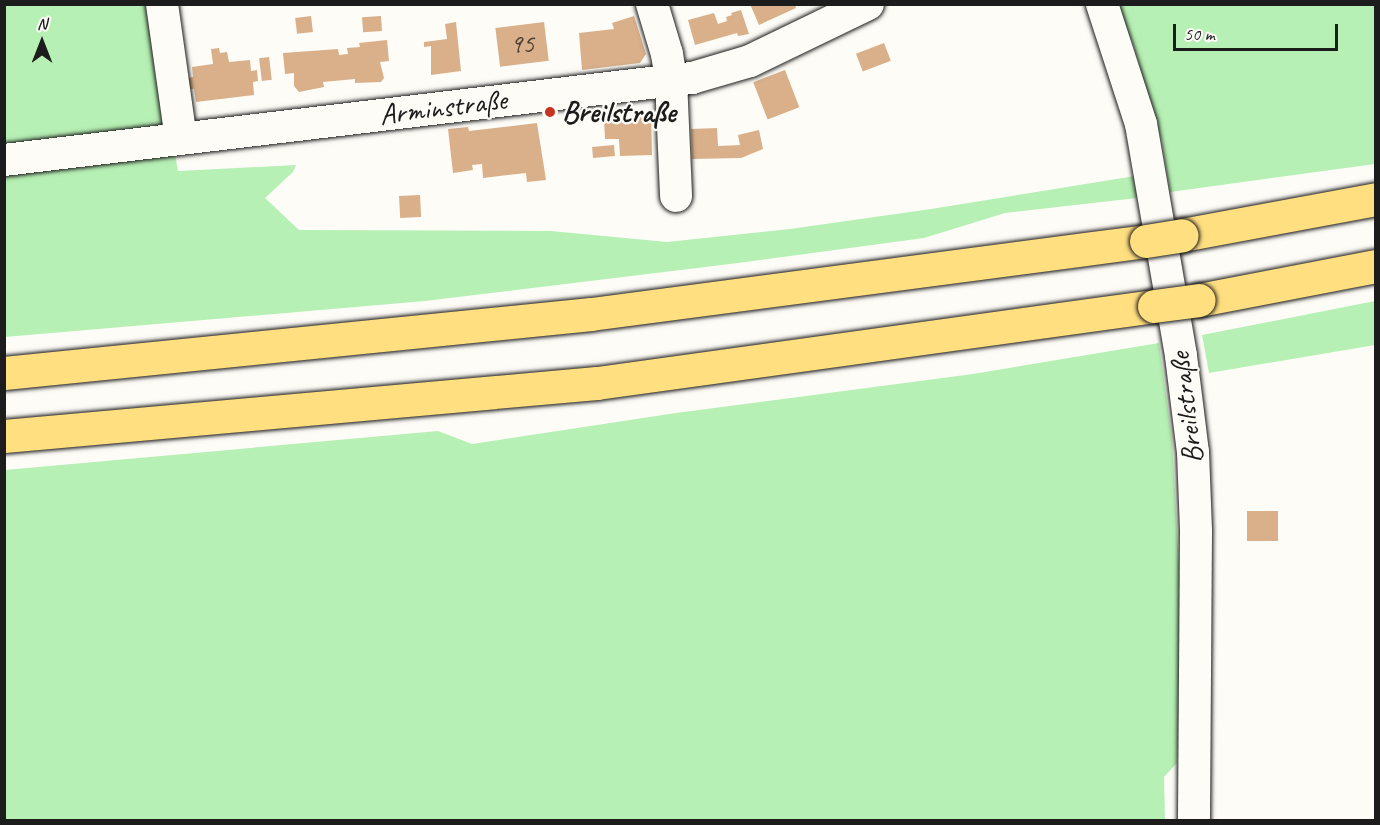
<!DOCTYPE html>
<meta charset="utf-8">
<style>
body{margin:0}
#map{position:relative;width:1380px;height:825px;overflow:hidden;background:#fdfcf7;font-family:Caveat,sans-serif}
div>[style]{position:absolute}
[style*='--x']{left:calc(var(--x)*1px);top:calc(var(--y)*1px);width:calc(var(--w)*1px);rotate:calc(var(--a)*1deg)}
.green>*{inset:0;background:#b6f0b4}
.building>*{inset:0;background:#d9b08a;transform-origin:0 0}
.roads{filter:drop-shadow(0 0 2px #1c1c1c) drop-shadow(0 0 2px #1c1c1c)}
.minor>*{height:32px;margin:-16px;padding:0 16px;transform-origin:16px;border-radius:16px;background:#fdfcf7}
.highway>*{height:33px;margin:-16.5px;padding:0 16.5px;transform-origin:16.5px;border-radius:16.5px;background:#ffdf80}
.bridges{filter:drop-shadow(0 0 2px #1c1c1c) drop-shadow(0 0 2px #1c1c1c)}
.highway-bridge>*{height:33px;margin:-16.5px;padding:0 16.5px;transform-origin:16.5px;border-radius:16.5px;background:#ffdf80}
.dots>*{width:16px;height:16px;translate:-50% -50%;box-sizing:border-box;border:3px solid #fdfcf7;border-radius:50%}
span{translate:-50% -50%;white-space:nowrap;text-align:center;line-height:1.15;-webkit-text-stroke:4.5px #fdfcf7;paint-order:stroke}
.number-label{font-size:27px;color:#4b4138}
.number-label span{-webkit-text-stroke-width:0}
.street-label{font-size:30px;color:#1c1c1c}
.poi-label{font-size:30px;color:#1c1c1c;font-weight:700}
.left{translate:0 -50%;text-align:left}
.frame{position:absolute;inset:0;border:6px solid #1c1c1c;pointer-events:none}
.north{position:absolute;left:12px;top:12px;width:60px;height:60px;-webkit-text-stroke:4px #fdfcf7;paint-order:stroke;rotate:0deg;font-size:16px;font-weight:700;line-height:24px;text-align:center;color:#1c1c1c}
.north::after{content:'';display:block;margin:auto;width:21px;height:27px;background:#1c1c1c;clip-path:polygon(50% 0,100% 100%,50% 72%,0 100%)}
.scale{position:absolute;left:1173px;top:24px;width:165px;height:27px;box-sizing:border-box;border:3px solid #1c1c1c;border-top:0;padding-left:8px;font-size:18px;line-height:21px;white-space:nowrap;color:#1c1c1c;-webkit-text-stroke:4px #fdfcf7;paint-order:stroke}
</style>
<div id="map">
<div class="green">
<div style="clip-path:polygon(5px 5px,148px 5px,178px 171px,296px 165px,293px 172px,265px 198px,299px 230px,551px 231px,667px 242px,790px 229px,931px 209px,1135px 176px,1137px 198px,1005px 213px,924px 238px,738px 263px,425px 301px,5px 337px)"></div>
<div style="clip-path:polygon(1118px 5px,1375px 5px,1375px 164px,1170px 192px,1162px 141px,1133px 44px)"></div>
<div style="clip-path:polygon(1375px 301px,1375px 345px,1209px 373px,1202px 335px)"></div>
<div style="clip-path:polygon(1159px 343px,1172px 439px,1182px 619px,1177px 763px,1164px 777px,1165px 820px,5px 820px,5px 470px,438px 431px,472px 444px,676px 413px,973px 374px)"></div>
</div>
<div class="building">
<div style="clip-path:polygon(750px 4px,795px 4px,796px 8px,759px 25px)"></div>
<div style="clip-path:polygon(741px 10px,749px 34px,738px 36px,737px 33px,695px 45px,688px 20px,714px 13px,718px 24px,727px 21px,726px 17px,732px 15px,731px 13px)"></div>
<div style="left:311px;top:16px;width:16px;height:16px;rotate:83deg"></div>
<div style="left:381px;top:16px;width:15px;height:19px;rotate:86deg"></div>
<div style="clip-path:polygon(634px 16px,646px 54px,640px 63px,582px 70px,579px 33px,614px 29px,612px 23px)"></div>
<div style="clip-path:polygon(456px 22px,461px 71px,431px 75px,431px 46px,424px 47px,424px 42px,447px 39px,445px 24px)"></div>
<div style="left:544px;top:22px;width:39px;height:49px;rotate:83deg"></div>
<div style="clip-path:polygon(387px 40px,389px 61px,380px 62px,384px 78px,381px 82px,355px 83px,355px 79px,323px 82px,324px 87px,299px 92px,294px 86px,294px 73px,285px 74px,283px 53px,338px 49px,339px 55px,348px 54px,347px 48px,360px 47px,359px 43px)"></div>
<div style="left:884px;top:43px;width:19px;height:30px;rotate:69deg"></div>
<div style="clip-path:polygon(219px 48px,220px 53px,227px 52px,229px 62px,250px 60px,251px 71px,257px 70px,258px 81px,253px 82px,254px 95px,196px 102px,194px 89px,188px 89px,187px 78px,193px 77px,192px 67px,213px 64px,211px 49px)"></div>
<div style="left:269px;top:57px;width:23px;height:10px;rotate:83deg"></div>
<div style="left:785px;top:70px;width:40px;height:34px;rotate:69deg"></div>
<div style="clip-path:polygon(651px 117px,652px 155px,620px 156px,619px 139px,605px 139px,604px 119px)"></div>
<div style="clip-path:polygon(537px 123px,546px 180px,527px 182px,526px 173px,483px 178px,482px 164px,472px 165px,473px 170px,453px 173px,448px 129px,468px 127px,469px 131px)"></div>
<div style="clip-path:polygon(717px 128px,718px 146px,740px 145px,738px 135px,759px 130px,763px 149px,741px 158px,692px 159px,691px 129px)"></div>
<div style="left:614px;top:145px;width:11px;height:22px;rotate:85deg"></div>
<div style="left:420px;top:195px;width:22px;height:21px;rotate:87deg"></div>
<div style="left:1278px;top:511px;width:30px;height:31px;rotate:90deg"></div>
</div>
<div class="roads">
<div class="minor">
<div style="--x:162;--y:4;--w:136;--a:82"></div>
<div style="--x:652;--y:4;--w:52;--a:73.3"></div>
<div style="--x:667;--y:54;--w:26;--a:81"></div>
<div style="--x:671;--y:80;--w:116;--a:87.5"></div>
<div style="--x:1102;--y:4;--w:126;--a:72"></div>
<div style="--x:1141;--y:124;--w:235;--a:80.2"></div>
<div style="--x:1181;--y:356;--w:97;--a:82.9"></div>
<div style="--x:1193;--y:452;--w:79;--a:87.8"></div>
<div style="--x:1196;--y:531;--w:289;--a:90.4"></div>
<div style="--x:4;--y:160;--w:693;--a:-6.8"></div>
<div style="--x:692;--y:78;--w:60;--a:-16.3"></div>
<div style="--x:750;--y:61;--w:131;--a:-25.8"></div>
</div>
<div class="highway">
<div style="--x:1182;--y:235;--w:197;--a:-10.5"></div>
<div style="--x:1199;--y:300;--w:180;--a:-10.9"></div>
<div style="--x:4;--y:373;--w:590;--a:-5.74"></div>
<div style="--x:591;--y:314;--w:560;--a:-7.49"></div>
<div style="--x:4;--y:436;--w:595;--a:-5.11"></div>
<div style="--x:597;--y:383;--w:562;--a:-7.87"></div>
</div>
</div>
<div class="bridges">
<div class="highway-bridge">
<div style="--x:1146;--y:241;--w:36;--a:-9"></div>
<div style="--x:1154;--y:306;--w:45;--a:-7.6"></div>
</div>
</div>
<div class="dots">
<div style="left:550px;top:112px;background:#c8321e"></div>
</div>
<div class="number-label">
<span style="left:522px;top:44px">95</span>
</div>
<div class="street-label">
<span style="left:443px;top:107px;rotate:-7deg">Arminstraße</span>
<span style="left:1186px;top:408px;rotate:-97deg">Breilstraße</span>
</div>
<div class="poi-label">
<span class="left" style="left:562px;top:112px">Breilstraße</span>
</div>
<div class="frame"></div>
<div class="north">N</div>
<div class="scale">50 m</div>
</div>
